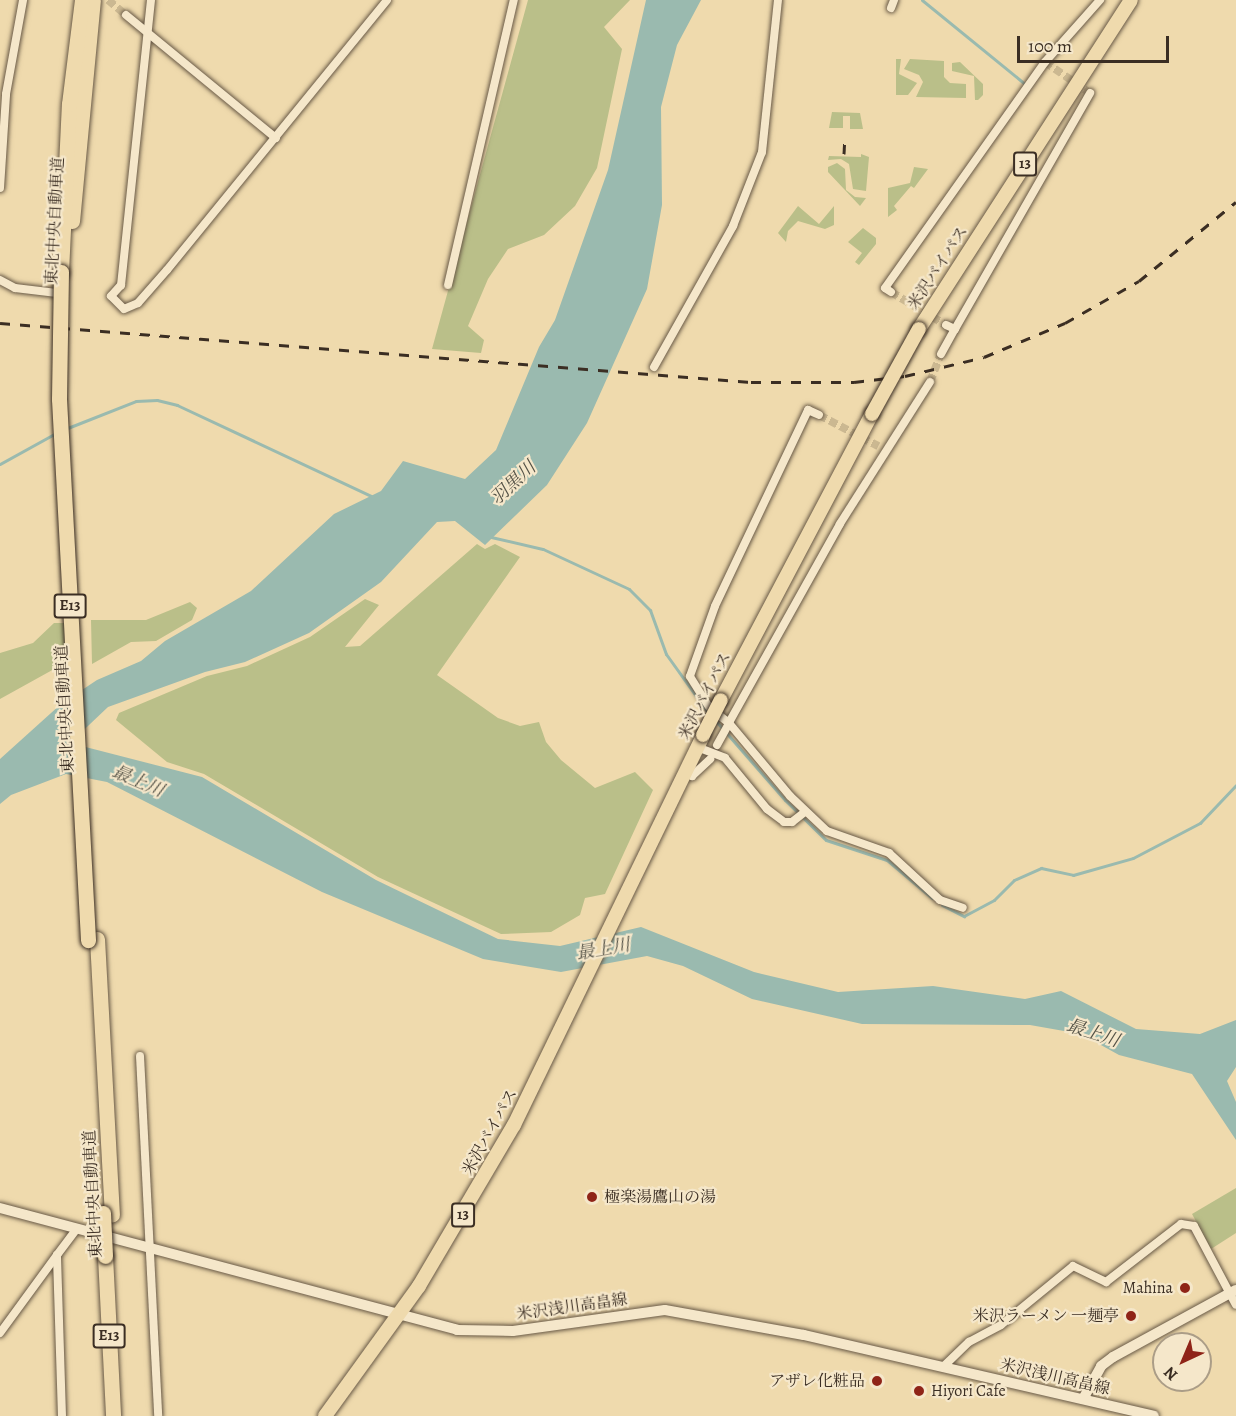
<!DOCTYPE html>
<meta charset="utf-8">
<style>
body{margin:0}
#map{position:relative;width:1236px;height:1416px;overflow:hidden;background:#efdaad;font-family:Alegreya,"Noto Serif JP",serif}
div>[style]{position:absolute}
[style*='--x']{left:calc(var(--x)*1px);top:calc(var(--y)*1px);width:calc(var(--w)*1px);rotate:calc(var(--a)*1deg)}
.green>*{inset:0;background:#babf89}
.water>*{inset:0;background:#9abaaf}
.stream>*{height:3px;margin:-1.5px;padding:0 1.5px;transform-origin:1.5px;border-radius:1.5px;background:#9abaaf}
.minor-tunnel>*{height:8px;margin-top:-4px;transform-origin:0;background:repeating-linear-gradient(90deg,#cbb891 0 8px,transparent 0 12px)}
.roads{filter:drop-shadow(0 0 2px #685946) drop-shadow(0 0 2px #685946)}
.minor>*{height:8px;margin:-4px;padding:0 4px;transform-origin:4px;border-radius:4px;background:#f5e7ca}
.tertiary>*{height:10px;margin:-5px;padding:0 5px;transform-origin:5px;border-radius:5px;background:#f5e7ca}
.secondary>*{height:10px;margin:-5px;padding:0 5px;transform-origin:5px;border-radius:5px;background:#f5e7ca}
.trunk>*{height:14px;margin:-7px;padding:0 7px;transform-origin:7px;border-radius:7px;background:#efdaad}
.motorway>*{height:15px;margin:-7.5px;padding:0 7.5px;transform-origin:7.5px;border-radius:7.5px;background:#efdaad}
.rail>*{height:3px;margin-top:-1.5px;transform-origin:0;background:repeating-linear-gradient(90deg,#3b2e23 0 10px,transparent 0 20px)}
.bridges{filter:drop-shadow(0 0 2px #3b2e23) drop-shadow(0 0 2px #3b2e23)}
.trunk-bridge>*{height:14px;margin:-7px;padding:0 7px;transform-origin:7px;border-radius:7px;background:#efdaad}
.motorway-bridge>*{height:15px;margin:-7.5px;padding:0 7.5px;transform-origin:7.5px;border-radius:7.5px;background:#efdaad}
.dots>*{width:16px;height:16px;translate:-50% -50%;box-sizing:border-box;border:3px solid #f5e7ca;border-radius:50%}
span{translate:-50% -50%;white-space:nowrap;text-align:center;line-height:1.15;-webkit-text-stroke:4.5px #f5e7ca;paint-order:stroke}
.shield-label span{padding:2px 4px;background:#f5e7ca;border:2px solid;border-radius:4px;-webkit-text-stroke-width:0}
.shield-label{font-size:15px;color:#3b2e23;font-weight:700}
.street-label{font-size:16px;color:#3b2e23}
.poi-label{font-size:16px;color:#3b2e23}
.left{translate:0 -50%;text-align:left}
.right{translate:-100% -50%;text-align:right}
.water-label{font-size:18px;color:#535146;font-style:italic}
.north{position:absolute;left:1152px;top:1332px;width:60px;height:60px;box-sizing:border-box;background:#f5e7ca;border:2px solid #ab9d87;border-radius:50%;rotate:224deg;font-size:16px;font-weight:700;line-height:24px;text-align:center;color:#3b2e23}
.north::after{content:'';display:block;margin:auto;width:21px;height:27px;background:#8f2418;clip-path:polygon(50% 0,100% 100%,50% 72%,0 100%)}
.scale{position:absolute;left:1017px;top:36px;width:152px;height:27px;box-sizing:border-box;border:3px solid #3b2e23;border-top:0;padding-left:8px;font-size:18px;line-height:21px;white-space:nowrap;color:#3b2e23;-webkit-text-stroke:4px #f5e7ca;paint-order:stroke}
</style>
<div id="map">
<div class="green">
<div style="clip-path:polygon(528px 0,630px 0,604px 27px,622px 49px,597px 168px,575px 206px,544px 235px,508px 249px,488px 279px,468px 326px,484px 340px,481px 353px,432px 349px)"></div>
<div style="clip-path:polygon(896px 59px,901px 59px,899px 74px,917px 83px,908px 95px,896px 95px)"></div>
<div style="clip-path:polygon(910px 59px,944px 61px,944px 77px,950px 83px,966px 84px,966px 98px,916px 97px,923px 82px,919px 75px,904px 69px)"></div>
<div style="clip-path:polygon(960px 62px,983px 84px,983px 95px,978px 100px,975px 100px,974px 76px,952px 71px,952px 63px)"></div>
<div style="clip-path:polygon(832px 112px,860px 113px,863px 129px,850px 129px,850px 116px,843px 116px,843px 128px,829px 128px)"></div>
<div style="clip-path:polygon(861px 154px,869px 157px,866px 191px,853px 189px,849px 164px,841px 159px,828px 160px,829px 156px,861px 157px)"></div>
<div style="clip-path:polygon(837px 163px,845px 169px,846px 190px,855px 197px,866px 198px,860px 206px,828px 172px,828px 167px)"></div>
<div style="clip-path:polygon(914px 167px,928px 169px,914px 188px,911px 186px,894px 206px,897px 210px,888px 217px,888px 188px,910px 183px)"></div>
<div style="clip-path:polygon(798px 206px,819px 224px,834px 206px,834px 225px,825px 229px,798px 221px,788px 231px,786px 242px,778px 233px)"></div>
<div style="clip-path:polygon(863px 228px,876px 238px,876px 244px,859px 265px,855px 262px,862px 253px,848px 242px)"></div>
<div style="clip-path:polygon(477px 544px,485px 549px,495px 544px,520px 557px,437px 675px,498px 718px,520px 726px,539px 722px,546px 742px,561px 760px,595px 788px,635px 772px,653px 790px,605px 894px,585px 898px,580px 915px,551px 932px,501px 934px,378px 877px,204px 774px,167px 762px,116px 720px,119px 713px,207px 676px,247px 666px,310px 637px,365px 599px,379px 605px,345px 647px,360px 646px)"></div>
<div style="clip-path:polygon(190px 602px,197px 608px,192px 620px,156px 641px,131px 642px,92px 664px,91px 620px,146px 620px)"></div>
<div style="clip-path:polygon(54px 623px,64px 623px,65px 663px,0 699px,0 653px,33px 643px)"></div>
<div style="clip-path:polygon(1236px 1188px,1236px 1233px,1211px 1249px,1192px 1214px)"></div>
</div>
<div class="water">
<div style="clip-path:polygon(646px 0,701px 0,677px 45px,661px 107px,662px 205px,647px 289px,587px 423px,547px 485px,485px 545px,455px 521px,437px 522px,381px 582px,309px 633px,245px 662px,205px 672px,108px 707px,70px 743px,202px 777px,376px 880px,498px 939px,560px 946px,641px 927px,754px 972px,838px 992px,933px 986px,1025px 999px,1061px 991px,1136px 1029px,1200px 1034px,1236px 1020px,1236px 1067px,1227px 1081px,1236px 1102px,1236px 1140px,1192px 1074px,1119px 1055px,1081px 1034px,1030px 1025px,862px 1024px,752px 999px,683px 966px,647px 956px,561px 972px,483px 959px,322px 892px,107px 782px,66px 774px,11px 795px,0 804px,0 759px,61px 704px,97px 680px,141px 661px,165px 641px,251px 591px,334px 514px,381px 491px,403px 461px,465px 479px,496px 450px,539px 347px,555px 320px,608px 170px)"></div>
</div>
<div class="stream">
<div style="--x:922;--y:0;--w:133;--a:39.2"></div>
<div style="--x:65;--y:429;--w:76;--a:-21.5"></div>
<div style="--x:136;--y:401;--w:21;--a:-3"></div>
<div style="--x:157;--y:400;--w:21;--a:14"></div>
<div style="--x:177;--y:405;--w:217;--a:25.1"></div>
<div style="--x:0;--y:464;--w:64;--a:-29"></div>
<div style="--x:491;--y:537;--w:53;--a:13"></div>
<div style="--x:543;--y:549;--w:95;--a:24.9"></div>
<div style="--x:629;--y:589;--w:30;--a:45"></div>
<div style="--x:650;--y:610;--w:47;--a:70"></div>
<div style="--x:666;--y:654;--w:74;--a:54.4"></div>
<div style="--x:716;--y:721;--w:105;--a:48.9"></div>
<div style="--x:785;--y:800;--w:57;--a:44.3"></div>
<div style="--x:826;--y:840;--w:64;--a:18.2"></div>
<div style="--x:887;--y:860;--w:59;--a:40.2"></div>
<div style="--x:942;--y:905;--w:25;--a:27"></div>
<div style="--x:964;--y:916;--w:34;--a:-28"></div>
<div style="--x:994;--y:900;--w:28;--a:-45"></div>
<div style="--x:1014;--y:880;--w:30;--a:-24"></div>
<div style="--x:1041;--y:868;--w:33;--a:12"></div>
<div style="--x:1073;--y:875;--w:62;--a:-15.8"></div>
<div style="--x:1133;--y:858;--w:76;--a:-27.6"></div>
<div style="--x:1200;--y:823;--w:52;--a:-46.5"></div>
</div>
<div class="minor-tunnel">
<div style="--x:108;--y:0;--w:23;--a:40"></div>
<div style="--x:1045;--y:62;--w:55;--a:34.6"></div>
<div style="--x:891;--y:292;--w:64;--a:31"></div>
<div style="--x:930;--y:382;--w:30;--a:-69"></div>
<div style="--x:819;--y:415;--w:67;--a:27.7"></div>
</div>
<div class="roads">
<div class="minor">
<div style="--x:151;--y:0;--w:287;--a:96"></div>
<div style="--x:121;--y:285;--w:15;--a:132"></div>
<div style="--x:111;--y:296;--w:18;--a:45"></div>
<div style="--x:124;--y:309;--w:15;--a:-23"></div>
<div style="--x:138;--y:303;--w:44;--a:-48.7"></div>
<div style="--x:167;--y:270;--w:348;--a:-50.8"></div>
<div style="--x:891;--y:8;--w:9;--a:-69"></div>
<div style="--x:126;--y:15;--w:194;--a:39.4"></div>
<div style="--x:0;--y:188;--w:94;--a:-86.3"></div>
<div style="--x:6;--y:94;--w:96;--a:-79.7"></div>
<div style="--x:0;--y:280;--w:17;--a:28"></div>
<div style="--x:15;--y:288;--w:42;--a:6.8"></div>
<div style="--x:448;--y:285;--w:293;--a:-77"></div>
<div style="--x:891;--y:292;--w:7;--a:-146"></div>
<div style="--x:885;--y:288;--w:277;--a:-54.7"></div>
<div style="--x:1045;--y:62;--w:83;--a:-48.4"></div>
<div style="--x:946;--y:325;--w:10;--a:24"></div>
<div style="--x:955;--y:329;--w:272;--a:-60.2"></div>
<div style="--x:941;--y:354;--w:29;--a:-61"></div>
<div style="--x:654;--y:367;--w:162;--a:-60.7"></div>
<div style="--x:733;--y:226;--w:79;--a:-68.6"></div>
<div style="--x:762;--y:152;--w:153;--a:-84"></div>
<div style="--x:930;--y:382;--w:168;--a:122.4"></div>
<div style="--x:840;--y:524;--w:228;--a:119.2"></div>
<div style="--x:729;--y:723;--w:95;--a:50.1"></div>
<div style="--x:790;--y:796;--w:51;--a:43.4"></div>
<div style="--x:827;--y:831;--w:66;--a:19.5"></div>
<div style="--x:889;--y:853;--w:69;--a:42.7"></div>
<div style="--x:940;--y:900;--w:24;--a:19"></div>
<div style="--x:709;--y:707;--w:36;--a:-122"></div>
<div style="--x:690;--y:676;--w:74;--a:-70.3"></div>
<div style="--x:715;--y:606;--w:217;--a:-64.6"></div>
<div style="--x:808;--y:410;--w:12;--a:24"></div>
<div style="--x:717;--y:745;--w:25;--a:-61"></div>
<div style="--x:729;--y:723;--w:11;--a:-142"></div>
<div style="--x:697;--y:747;--w:30;--a:21"></div>
<div style="--x:725;--y:758;--w:66;--a:50.5"></div>
<div style="--x:767;--y:809;--w:21;--a:37"></div>
<div style="--x:784;--y:822;--w:8;--a:0"></div>
<div style="--x:792;--y:822;--w:16;--a:-38"></div>
<div style="--x:685;--y:773;--w:8;--a:23"></div>
<div style="--x:692;--y:776;--w:25;--a:-43"></div>
<div style="--x:140;--y:1056;--w:360;--a:87.1"></div>
<div style="--x:0;--y:1333;--w:97;--a:-53.8"></div>
<div style="--x:944;--y:1366;--w:35;--a:-44"></div>
<div style="--x:969;--y:1342;--w:36;--a:-28"></div>
<div style="--x:1001;--y:1325;--w:93;--a:-39.3"></div>
<div style="--x:1073;--y:1266;--w:37;--a:26"></div>
<div style="--x:1106;--y:1282;--w:95;--a:-37.7"></div>
<div style="--x:1181;--y:1224;--w:13;--a:9"></div>
<div style="--x:1194;--y:1226;--w:89;--a:62"></div>
<div style="--x:62;--y:1416;--w:161;--a:-91.8"></div>
<div style="--x:57;--y:1255;--w:31;--a:-53"></div>
</div>
<div class="tertiary">
<div style="--x:1083;--y:1399;--w:38;--a:-61"></div>
<div style="--x:1101;--y:1366;--w:15;--a:-37"></div>
<div style="--x:1113;--y:1357;--w:140;--a:-28.6"></div>
</div>
<div class="secondary">
<div style="--x:0;--y:1208;--w:473;--a:14.9"></div>
<div style="--x:457;--y:1330;--w:56;--a:1"></div>
<div style="--x:513;--y:1331;--w:153;--a:-7.9"></div>
<div style="--x:665;--y:1310;--w:141;--a:10.2"></div>
<div style="--x:804;--y:1335;--w:359;--a:13"></div>
</div>
<div class="trunk">
<div style="--x:919;--y:329;--w:391;--a:-57.2"></div>
<div style="--x:721;--y:700;--w:323;--a:-62.2"></div>
<div style="--x:325;--y:1416;--w:160;--a:-54.1"></div>
<div style="--x:419;--y:1286;--w:187;--a:-59.5"></div>
<div style="--x:514;--y:1125;--w:433;--a:-64.1"></div>
</div>
<div class="motorway">
<div style="--x:72;--y:221;--w:222;--a:-84.6"></div>
<div style="--x:61;--y:272;--w:168;--a:-87.3"></div>
<div style="--x:69;--y:104;--w:105;--a:-82.9"></div>
<div style="--x:97;--y:939;--w:276;--a:86.9"></div>
<div style="--x:105;--y:1256;--w:160;--a:87.1"></div>
</div>
</div>
<div class="rail">
<div style="--x:844;--y:154;--w:18;--a:-87"></div>
<div style="--x:0;--y:323;--w:753;--a:4.49"></div>
<div style="--x:751;--y:382;--w:103;--a:0"></div>
<div style="--x:854;--y:382;--w:51;--a:-6.7"></div>
<div style="--x:905;--y:376;--w:81;--a:-13.5"></div>
<div style="--x:984;--y:357;--w:88;--a:-22.8"></div>
<div style="--x:1065;--y:323;--w:85;--a:-29.6"></div>
<div style="--x:1139;--y:281;--w:125;--a:-39.2"></div>
</div>
<div class="bridges">
<div class="trunk-bridge">
<div style="--x:872;--y:414;--w:97;--a:-61.1"></div>
<div style="--x:703;--y:735;--w:39;--a:-63"></div>
</div>
<div class="motorway-bridge">
<div style="--x:61;--y:272;--w:127;--a:90.9"></div>
<div style="--x:59;--y:399;--w:542;--a:86.93"></div>
<div style="--x:103;--y:1213;--w:43;--a:87.3"></div>
</div>
</div>
<div class="dots">
<div style="left:592px;top:1197px;background:#8f2418"></div>
<div style="left:1185px;top:1288px;background:#8f2418"></div>
<div style="left:1131px;top:1316px;background:#8f2418"></div>
<div style="left:877px;top:1381px;background:#8f2418"></div>
<div style="left:919px;top:1391px;background:#8f2418"></div>
</div>
<div class="shield-label">
<span style="left:1025px;top:164px">13</span>
<span style="left:70px;top:606px">E13</span>
<span style="left:463px;top:1215px">13</span>
<span style="left:109px;top:1336px">E13</span>
</div>
<div class="street-label">
<span style="left:55px;top:221px;rotate:-87deg">東北中央自動車道</span>
<span style="left:938px;top:268px;rotate:-57deg">米沢バイパス</span>
<span style="left:705px;top:696px;rotate:-63deg">米沢バイパス</span>
<span style="left:65px;top:709px;rotate:-93deg">東北中央自動車道</span>
<span style="left:490px;top:1132px;rotate:-61deg">米沢バイパス</span>
<span style="left:93px;top:1194px;rotate:-93deg">東北中央自動車道</span>
<span style="left:572px;top:1307px;rotate:-8deg">米沢浅川高畠線</span>
<span style="left:1055px;top:1377px;rotate:13deg">米沢浅川高畠線</span>
</div>
<div class="poi-label">
<span class="left" style="left:604px;top:1197px">極楽湯鷹山の湯</span>
<span class="right" style="left:1173px;top:1288px">Mahina</span>
<span class="right" style="left:1119px;top:1316px">米沢ラーメン 一麺亭</span>
<span class="right" style="left:865px;top:1381px">アザレ化粧品</span>
<span class="left" style="left:931px;top:1391px">Hiyori Cafe</span>
</div>
<div class="water-label">
<span style="left:513px;top:483px;rotate:-43deg">羽黒川</span>
<span style="left:138px;top:781px;rotate:23deg">最上川</span>
<span style="left:603px;top:949px;rotate:-10deg">最上川</span>
<span style="left:1093px;top:1033px;rotate:18deg">最上川</span>
</div>
<div class="north">N</div>
<div class="scale">100 m</div>
</div>
